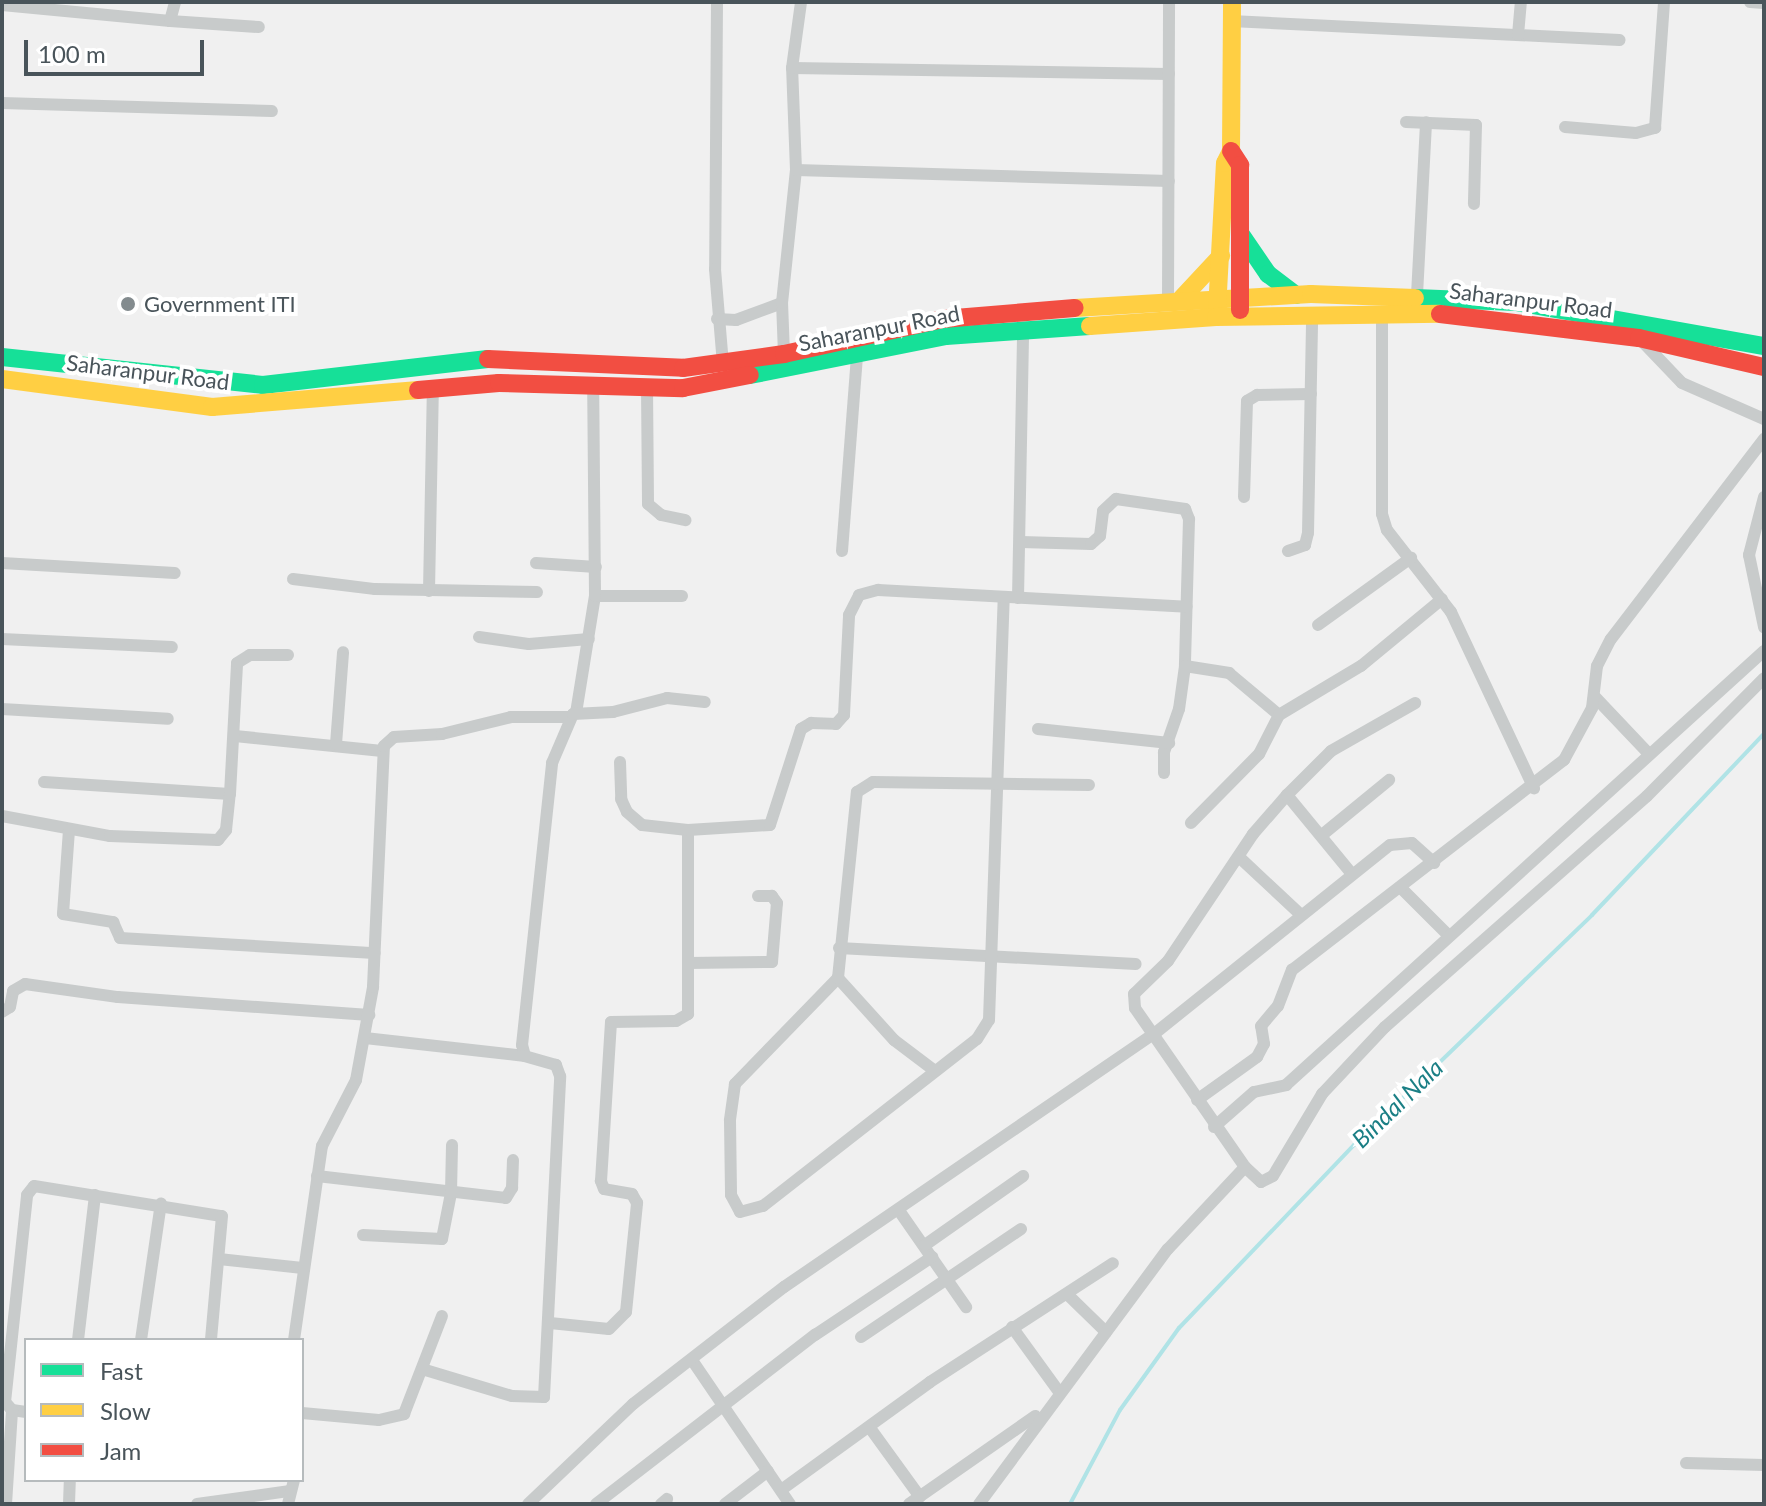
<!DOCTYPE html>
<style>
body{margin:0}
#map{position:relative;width:1766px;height:1506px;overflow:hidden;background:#f0f0f0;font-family:Lato,sans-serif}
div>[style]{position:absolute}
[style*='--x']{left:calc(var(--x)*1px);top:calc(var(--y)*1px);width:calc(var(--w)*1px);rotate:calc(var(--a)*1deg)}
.stream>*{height:4px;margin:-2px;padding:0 2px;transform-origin:2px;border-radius:2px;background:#b0e3e6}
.street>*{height:12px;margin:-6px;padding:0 6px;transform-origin:6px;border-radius:6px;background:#c8cbcb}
.fast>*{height:18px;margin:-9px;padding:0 9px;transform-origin:9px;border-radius:9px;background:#16e098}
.slow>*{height:18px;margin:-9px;padding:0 9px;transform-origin:9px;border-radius:9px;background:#ffcf43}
.jam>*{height:18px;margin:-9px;padding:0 9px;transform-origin:9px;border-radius:9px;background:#f24e42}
.dots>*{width:22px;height:22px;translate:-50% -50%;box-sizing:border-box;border:4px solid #fff;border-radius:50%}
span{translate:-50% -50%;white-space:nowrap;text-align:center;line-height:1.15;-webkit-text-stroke:8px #fff;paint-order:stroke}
.street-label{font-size:22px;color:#49545a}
.poi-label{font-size:22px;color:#49545a}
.left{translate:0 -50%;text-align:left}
.water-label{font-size:24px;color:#1b7f85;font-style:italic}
.frame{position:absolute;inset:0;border:4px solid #49545a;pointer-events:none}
.legend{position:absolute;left:24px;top:1338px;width:280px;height:144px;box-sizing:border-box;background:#fff;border:2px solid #b6bbbd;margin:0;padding:10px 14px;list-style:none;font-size:24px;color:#49545a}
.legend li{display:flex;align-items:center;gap:16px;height:40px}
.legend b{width:40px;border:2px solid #b6bbbd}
.scale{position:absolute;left:24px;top:40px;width:180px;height:36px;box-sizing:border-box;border:4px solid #49545a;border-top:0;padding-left:10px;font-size:24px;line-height:28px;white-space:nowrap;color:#49545a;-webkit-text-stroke:6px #fff;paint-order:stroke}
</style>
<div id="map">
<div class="stream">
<div style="--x:1070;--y:1504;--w:106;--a:-62"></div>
<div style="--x:1120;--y:1410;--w:101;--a:-54.3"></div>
<div style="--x:1179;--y:1328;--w:253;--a:-46.3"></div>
<div style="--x:1354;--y:1145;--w:331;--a:-44"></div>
<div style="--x:1592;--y:915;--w:250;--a:-46.5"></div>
</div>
<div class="street">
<div style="--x:717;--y:2;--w:267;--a:90.4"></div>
<div style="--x:715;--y:269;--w:95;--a:85.2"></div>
<div style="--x:1750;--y:2;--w:14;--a:4"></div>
<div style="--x:2;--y:5;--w:169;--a:5.4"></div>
<div style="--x:170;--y:21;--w:20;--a:-75"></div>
<div style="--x:170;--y:21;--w:89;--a:3.9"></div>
<div style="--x:1231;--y:21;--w:389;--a:2.8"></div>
<div style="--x:1518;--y:35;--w:33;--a:-85"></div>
<div style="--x:792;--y:68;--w:377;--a:0.9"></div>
<div style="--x:2;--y:103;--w:270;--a:1.7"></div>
<div style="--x:1406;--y:122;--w:70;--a:2.5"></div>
<div style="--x:1476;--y:125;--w:79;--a:91.5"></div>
<div style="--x:1565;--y:127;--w:71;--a:4.8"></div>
<div style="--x:1636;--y:133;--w:20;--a:-15"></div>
<div style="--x:1655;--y:128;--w:126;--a:-85.9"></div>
<div style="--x:796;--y:170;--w:373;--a:1.7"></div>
<div style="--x:1417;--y:295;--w:173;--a:-87"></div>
<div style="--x:1168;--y:300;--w:298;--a:-89.8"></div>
<div style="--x:1382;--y:313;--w:201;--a:90"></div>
<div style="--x:1382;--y:514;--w:17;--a:73"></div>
<div style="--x:1387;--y:530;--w:104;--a:52"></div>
<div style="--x:1451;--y:612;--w:195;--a:64.8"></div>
<div style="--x:717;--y:319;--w:19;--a:3"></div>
<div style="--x:736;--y:320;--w:49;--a:-20.3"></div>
<div style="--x:1639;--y:338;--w:62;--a:46.3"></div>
<div style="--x:1682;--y:383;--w:90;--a:23.7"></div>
<div style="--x:784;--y:354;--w:51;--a:-92.2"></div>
<div style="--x:782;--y:303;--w:134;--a:-84"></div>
<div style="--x:796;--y:170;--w:102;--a:-92.2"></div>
<div style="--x:792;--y:68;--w:67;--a:-82.2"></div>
<div style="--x:647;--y:387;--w:117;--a:89.5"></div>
<div style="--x:648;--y:504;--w:17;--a:40"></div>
<div style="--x:661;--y:515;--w:25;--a:12"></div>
<div style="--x:1244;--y:497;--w:96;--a:-88.2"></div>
<div style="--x:1247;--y:401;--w:12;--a:-31"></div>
<div style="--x:1257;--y:395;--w:54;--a:-1.1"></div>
<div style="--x:1764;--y:497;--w:60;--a:104.5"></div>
<div style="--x:1749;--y:555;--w:74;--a:78.2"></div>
<div style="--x:1021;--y:542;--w:70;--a:1.6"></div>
<div style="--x:1091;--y:544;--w:12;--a:-42"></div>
<div style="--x:1100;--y:536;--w:25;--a:-83"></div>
<div style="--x:1103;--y:511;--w:18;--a:-43"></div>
<div style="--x:1116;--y:499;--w:70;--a:8.2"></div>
<div style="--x:1185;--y:509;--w:11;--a:68"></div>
<div style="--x:1189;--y:519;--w:147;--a:91.6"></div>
<div style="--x:1185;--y:666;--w:43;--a:97.9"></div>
<div style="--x:1179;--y:709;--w:46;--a:109.2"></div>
<div style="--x:1164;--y:752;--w:21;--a:90"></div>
<div style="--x:842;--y:551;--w:197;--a:-85.6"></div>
<div style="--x:1288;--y:551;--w:18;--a:-19"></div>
<div style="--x:1305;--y:545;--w:12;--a:-76"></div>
<div style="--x:1308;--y:533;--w:215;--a:-88.9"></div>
<div style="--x:2;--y:563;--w:173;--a:3.3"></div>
<div style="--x:536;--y:563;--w:60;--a:3.8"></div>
<div style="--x:293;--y:579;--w:83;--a:7"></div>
<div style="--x:375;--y:589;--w:162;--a:1.1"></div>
<div style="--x:429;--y:591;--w:205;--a:-88.9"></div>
<div style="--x:595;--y:596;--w:87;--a:0"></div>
<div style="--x:1018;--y:598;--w:267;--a:-88.9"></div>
<div style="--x:1318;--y:625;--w:115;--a:-35.8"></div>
<div style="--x:479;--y:637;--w:50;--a:8"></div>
<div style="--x:529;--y:644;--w:60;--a:-4.8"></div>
<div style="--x:2;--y:639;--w:170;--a:2.7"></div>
<div style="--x:1185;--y:666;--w:45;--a:9"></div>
<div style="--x:1229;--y:673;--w:65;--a:40"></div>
<div style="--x:1279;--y:715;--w:44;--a:117.1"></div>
<div style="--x:1259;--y:754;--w:97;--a:134.6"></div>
<div style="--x:1595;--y:697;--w:79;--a:46.5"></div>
<div style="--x:2;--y:709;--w:166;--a:3.4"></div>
<div style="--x:576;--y:713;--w:119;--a:-80.8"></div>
<div style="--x:595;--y:596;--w:213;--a:-90.5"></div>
<div style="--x:1279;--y:715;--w:96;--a:-30.9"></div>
<div style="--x:1361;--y:666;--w:105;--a:-39.6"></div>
<div style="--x:1038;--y:729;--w:132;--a:6.1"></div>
<div style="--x:235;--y:736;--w:148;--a:5.8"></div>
<div style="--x:336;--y:744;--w:92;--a:-85.6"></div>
<div style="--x:620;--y:762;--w:37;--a:88"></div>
<div style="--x:621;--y:799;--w:14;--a:65"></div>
<div style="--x:627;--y:812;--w:20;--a:41"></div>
<div style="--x:642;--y:825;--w:46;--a:6.2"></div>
<div style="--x:44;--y:782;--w:186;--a:3.7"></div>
<div style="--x:1287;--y:795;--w:101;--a:50.6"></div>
<div style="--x:2;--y:816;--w:110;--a:10.5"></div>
<div style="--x:110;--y:836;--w:108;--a:2.1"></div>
<div style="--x:218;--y:840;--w:13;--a:-51"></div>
<div style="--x:226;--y:830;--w:36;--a:-84"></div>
<div style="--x:230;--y:794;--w:131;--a:-86.9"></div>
<div style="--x:237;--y:663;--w:15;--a:-32"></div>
<div style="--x:250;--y:655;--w:38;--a:0"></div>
<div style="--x:69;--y:830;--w:84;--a:94.1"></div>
<div style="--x:63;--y:914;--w:51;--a:9.1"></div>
<div style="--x:113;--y:922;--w:17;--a:66"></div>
<div style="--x:120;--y:938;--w:255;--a:3.4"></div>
<div style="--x:1322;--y:835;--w:87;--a:-39.4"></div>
<div style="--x:1239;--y:857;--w:83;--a:43.1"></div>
<div style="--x:1400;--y:887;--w:68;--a:45"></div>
<div style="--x:839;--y:948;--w:297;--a:3.1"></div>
<div style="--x:688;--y:963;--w:84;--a:-0.7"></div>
<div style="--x:772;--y:962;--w:59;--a:-85.2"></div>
<div style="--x:777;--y:903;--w:9;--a:-126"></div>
<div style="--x:772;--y:896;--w:14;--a:180"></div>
<div style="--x:838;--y:978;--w:148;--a:134.2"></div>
<div style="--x:735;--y:1084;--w:37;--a:98"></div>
<div style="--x:730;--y:1121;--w:74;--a:89.2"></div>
<div style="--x:731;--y:1195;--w:19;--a:62"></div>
<div style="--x:740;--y:1212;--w:24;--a:-15"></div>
<div style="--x:763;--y:1206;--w:271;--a:-38"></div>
<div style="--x:977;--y:1039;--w:22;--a:-58"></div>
<div style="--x:989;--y:1020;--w:421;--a:-88"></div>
<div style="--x:2;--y:1012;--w:9;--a:-32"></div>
<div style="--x:10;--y:1007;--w:16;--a:-79"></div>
<div style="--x:13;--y:991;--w:14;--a:-30"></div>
<div style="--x:25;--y:984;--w:94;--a:8"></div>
<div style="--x:118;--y:997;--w:252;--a:4.1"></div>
<div style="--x:365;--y:1038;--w:161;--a:6.4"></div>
<div style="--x:935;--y:1071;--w:51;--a:-142.9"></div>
<div style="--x:894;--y:1040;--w:84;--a:-132.1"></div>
<div style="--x:838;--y:978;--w:187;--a:-84.2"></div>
<div style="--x:857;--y:792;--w:19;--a:-32"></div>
<div style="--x:873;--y:782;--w:216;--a:0.8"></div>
<div style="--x:1197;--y:1100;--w:74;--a:-35.6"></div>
<div style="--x:1257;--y:1057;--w:15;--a:-62"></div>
<div style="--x:1264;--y:1044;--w:18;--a:-99"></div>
<div style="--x:1261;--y:1026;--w:26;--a:-50"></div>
<div style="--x:1278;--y:1006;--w:39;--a:-69"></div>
<div style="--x:1292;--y:970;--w:344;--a:-37.7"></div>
<div style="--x:1564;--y:760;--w:59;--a:-61.7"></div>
<div style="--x:1592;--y:708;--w:42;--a:-83.2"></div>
<div style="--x:1597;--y:666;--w:30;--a:-63"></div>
<div style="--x:1611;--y:639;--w:252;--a:-52.6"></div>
<div style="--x:1214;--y:1127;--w:53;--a:-41.2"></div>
<div style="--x:1254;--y:1092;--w:33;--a:-12"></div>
<div style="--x:1286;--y:1085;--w:646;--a:-42.24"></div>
<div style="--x:1245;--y:1167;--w:22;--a:43"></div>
<div style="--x:1261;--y:1182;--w:13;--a:-27"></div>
<div style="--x:1273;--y:1176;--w:96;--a:-59.1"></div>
<div style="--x:1322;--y:1094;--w:92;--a:-46.8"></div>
<div style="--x:1385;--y:1027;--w:349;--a:-41.4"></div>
<div style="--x:1647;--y:796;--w:166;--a:-45.2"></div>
<div style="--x:317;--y:1176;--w:190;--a:6.6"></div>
<div style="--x:506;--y:1198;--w:12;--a:-59"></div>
<div style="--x:512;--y:1188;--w:28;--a:-88"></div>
<div style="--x:900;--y:1212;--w:116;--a:55.2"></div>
<div style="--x:363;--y:1235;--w:79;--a:2.9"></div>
<div style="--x:442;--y:1239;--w:47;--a:-78.9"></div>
<div style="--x:451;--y:1193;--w:48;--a:-88.8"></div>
<div style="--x:925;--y:1245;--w:120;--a:-35.1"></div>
<div style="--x:219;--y:1259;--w:84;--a:6.1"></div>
<div style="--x:1068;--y:1295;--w:53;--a:44.2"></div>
<div style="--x:550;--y:1323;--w:59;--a:5.8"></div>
<div style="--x:609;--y:1329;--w:24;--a:-45"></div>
<div style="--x:626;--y:1312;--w:110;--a:-84.2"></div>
<div style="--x:637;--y:1203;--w:10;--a:-119"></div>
<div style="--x:632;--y:1194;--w:28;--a:-170"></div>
<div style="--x:604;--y:1189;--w:9;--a:-111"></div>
<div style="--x:601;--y:1181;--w:159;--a:-86.4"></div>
<div style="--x:611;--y:1022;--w:65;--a:-0.9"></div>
<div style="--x:676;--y:1021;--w:14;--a:-30"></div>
<div style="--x:688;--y:1014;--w:184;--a:-90"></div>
<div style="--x:688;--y:830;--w:82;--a:-3.5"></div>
<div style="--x:770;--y:825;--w:101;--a:-72.1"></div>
<div style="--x:801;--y:729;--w:12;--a:-31"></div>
<div style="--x:811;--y:723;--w:25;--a:2"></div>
<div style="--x:836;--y:724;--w:12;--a:-48"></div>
<div style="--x:844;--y:715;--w:100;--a:-87.1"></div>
<div style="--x:849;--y:615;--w:22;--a:-63"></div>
<div style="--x:859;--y:595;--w:20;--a:-15"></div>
<div style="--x:878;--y:590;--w:309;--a:3.1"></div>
<div style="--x:1012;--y:1327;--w:80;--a:54.1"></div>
<div style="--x:861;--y:1337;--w:193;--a:-34"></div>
<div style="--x:78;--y:1340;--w:146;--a:-83.3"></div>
<div style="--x:141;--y:1340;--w:138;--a:-81.7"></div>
<div style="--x:294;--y:1340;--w:196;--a:-81.8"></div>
<div style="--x:322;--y:1146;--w:74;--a:-62.7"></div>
<div style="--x:356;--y:1080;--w:95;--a:-79.6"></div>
<div style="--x:373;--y:987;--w:241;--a:-87.4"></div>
<div style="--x:384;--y:746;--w:13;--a:-42"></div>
<div style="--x:394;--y:737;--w:48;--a:-3.6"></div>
<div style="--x:442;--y:734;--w:71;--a:-13.8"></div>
<div style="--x:511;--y:717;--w:59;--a:0"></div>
<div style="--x:692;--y:1360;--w:174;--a:55.8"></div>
<div style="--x:422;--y:1369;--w:94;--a:16.7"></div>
<div style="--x:512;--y:1396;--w:32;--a:2"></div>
<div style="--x:544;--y:1397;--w:321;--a:-87.1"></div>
<div style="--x:560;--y:1076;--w:12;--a:-110"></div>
<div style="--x:556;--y:1065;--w:32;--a:-164"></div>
<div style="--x:525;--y:1056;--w:11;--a:-105"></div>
<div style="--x:522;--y:1045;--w:284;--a:-83.9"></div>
<div style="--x:552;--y:763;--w:53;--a:-66.8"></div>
<div style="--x:573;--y:714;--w:40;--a:-2.9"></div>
<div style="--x:613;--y:712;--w:56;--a:-14.5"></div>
<div style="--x:667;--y:698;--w:38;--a:6"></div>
<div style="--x:26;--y:1412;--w:14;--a:-172"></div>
<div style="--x:12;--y:1410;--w:11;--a:-131"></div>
<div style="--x:5;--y:1402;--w:208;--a:-83.9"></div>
<div style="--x:27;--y:1195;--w:11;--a:-52"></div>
<div style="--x:34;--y:1186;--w:190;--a:9.1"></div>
<div style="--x:222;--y:1216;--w:124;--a:95.1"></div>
<div style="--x:302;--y:1413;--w:77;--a:5.2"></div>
<div style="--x:379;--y:1420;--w:26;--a:-13"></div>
<div style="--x:404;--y:1414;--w:105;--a:-68.8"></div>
<div style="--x:870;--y:1428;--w:85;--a:54.1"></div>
<div style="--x:1686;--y:1463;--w:78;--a:1.5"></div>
<div style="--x:781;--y:1490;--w:184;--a:-35.9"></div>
<div style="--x:930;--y:1382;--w:218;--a:-33"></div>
<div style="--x:6;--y:1504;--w:94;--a:-86.3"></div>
<div style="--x:69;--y:1504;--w:24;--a:-88"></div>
<div style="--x:197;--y:1504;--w:94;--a:-8"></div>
<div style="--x:288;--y:1504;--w:25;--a:-76"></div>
<div style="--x:528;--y:1504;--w:145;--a:-43.6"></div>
<div style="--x:633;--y:1404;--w:191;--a:-37.8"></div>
<div style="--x:784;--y:1287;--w:448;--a:-34.4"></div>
<div style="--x:1154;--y:1034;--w:302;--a:-38.7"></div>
<div style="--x:1390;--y:845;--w:22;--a:-5"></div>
<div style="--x:1412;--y:843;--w:30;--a:42"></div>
<div style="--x:596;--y:1504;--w:277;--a:-37.7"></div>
<div style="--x:815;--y:1335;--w:141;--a:-33.7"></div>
<div style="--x:661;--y:1504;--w:8;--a:-40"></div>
<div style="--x:725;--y:1504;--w:54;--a:-37.5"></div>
<div style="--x:909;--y:1504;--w:154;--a:-34.9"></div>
<div style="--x:979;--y:1504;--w:317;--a:-53.5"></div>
<div style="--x:1168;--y:1249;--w:112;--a:-46.8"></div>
<div style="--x:1245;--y:1167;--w:193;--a:-124.7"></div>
<div style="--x:1135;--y:1008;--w:14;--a:-94"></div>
<div style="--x:1134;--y:994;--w:47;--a:-44.1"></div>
<div style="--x:1168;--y:961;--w:153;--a:-56.2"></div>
<div style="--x:1253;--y:834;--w:52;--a:-48.9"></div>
<div style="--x:1287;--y:795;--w:62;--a:-45"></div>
<div style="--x:1331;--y:751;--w:97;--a:-29.7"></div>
</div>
<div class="fast">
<div style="--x:1240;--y:233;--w:50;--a:55.7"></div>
<div style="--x:1268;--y:274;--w:35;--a:37"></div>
<div style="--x:1415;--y:298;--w:101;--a:2.3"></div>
<div style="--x:1516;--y:302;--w:252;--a:10.1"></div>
<div style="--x:2;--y:357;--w:262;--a:6.1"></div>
<div style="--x:263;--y:385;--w:226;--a:-6.6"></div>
<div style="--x:750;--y:375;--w:200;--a:-11.3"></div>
<div style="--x:946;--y:336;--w:144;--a:-4"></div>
</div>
<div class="slow">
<div style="--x:1181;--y:299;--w:59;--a:-47.1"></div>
<div style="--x:1075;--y:308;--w:236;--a:-3.4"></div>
<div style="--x:1311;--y:294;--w:104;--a:2.2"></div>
<div style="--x:1217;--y:310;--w:147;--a:-86.9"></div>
<div style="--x:1225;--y:163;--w:13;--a:-63"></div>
<div style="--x:1231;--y:151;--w:149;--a:-89.6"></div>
<div style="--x:1090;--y:326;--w:126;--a:-4.1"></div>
<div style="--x:1216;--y:317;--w:224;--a:-0.8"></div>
<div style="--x:2;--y:379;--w:212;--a:7.6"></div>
<div style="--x:212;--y:407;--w:207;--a:-4.7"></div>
</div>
<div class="jam">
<div style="--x:1231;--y:151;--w:17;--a:57"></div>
<div style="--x:1240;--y:165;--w:145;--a:90"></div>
<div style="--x:1440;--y:314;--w:200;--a:6.9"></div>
<div style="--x:1639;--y:338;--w:128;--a:13.1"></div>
<div style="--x:488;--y:359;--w:195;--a:2.6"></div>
<div style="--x:683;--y:368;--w:102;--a:-7.9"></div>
<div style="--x:784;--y:354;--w:163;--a:-12.4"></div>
<div style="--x:943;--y:319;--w:132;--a:-4.8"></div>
<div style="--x:418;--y:390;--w:81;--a:-4.9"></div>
<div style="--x:499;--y:383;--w:184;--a:1.6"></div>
<div style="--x:683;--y:388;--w:68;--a:-11"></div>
</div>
<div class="dots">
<div style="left:128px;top:304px;background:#838b8e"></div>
</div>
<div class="street-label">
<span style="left:1531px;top:300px;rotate:7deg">Saharanpur Road</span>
<span style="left:879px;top:328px;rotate:-11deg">Saharanpur Road</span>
<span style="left:148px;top:372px;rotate:7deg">Saharanpur Road</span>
</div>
<div class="poi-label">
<span class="left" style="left:144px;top:304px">Government ITI</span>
</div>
<div class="water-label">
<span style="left:1397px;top:1103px;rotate:-44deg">Bindal Nala</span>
</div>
<div class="frame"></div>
<ul class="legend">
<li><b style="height:10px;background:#16e098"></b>Fast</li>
<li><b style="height:10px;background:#ffcf43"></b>Slow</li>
<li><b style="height:10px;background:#f24e42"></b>Jam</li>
</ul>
<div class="scale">100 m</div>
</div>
